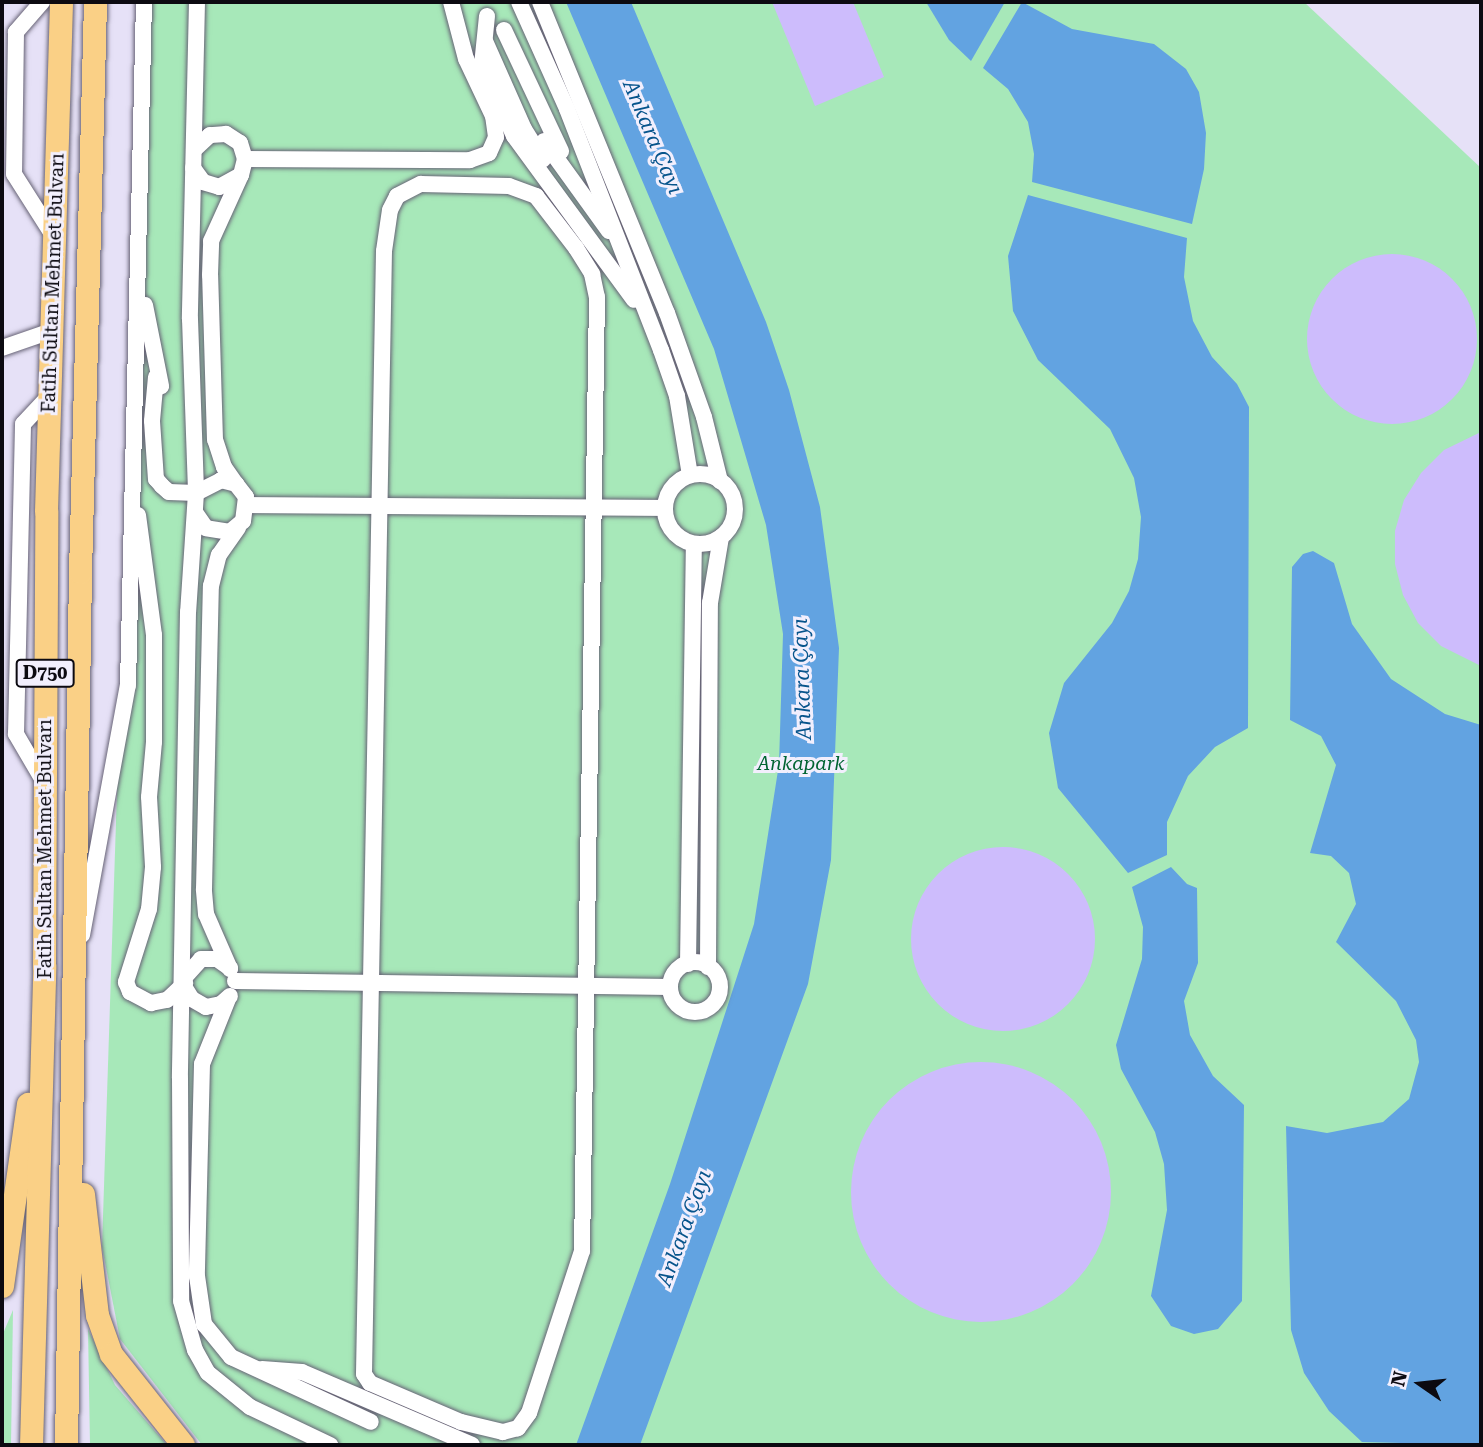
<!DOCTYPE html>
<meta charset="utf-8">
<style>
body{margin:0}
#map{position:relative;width:1483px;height:1447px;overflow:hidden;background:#e6e1f7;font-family:"Roboto Serif",serif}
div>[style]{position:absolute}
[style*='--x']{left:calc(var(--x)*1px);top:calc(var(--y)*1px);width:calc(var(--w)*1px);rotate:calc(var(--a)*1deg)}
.green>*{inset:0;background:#a7e8b9}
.water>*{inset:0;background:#62a3e1}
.building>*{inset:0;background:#cdbcfc}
.round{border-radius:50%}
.roads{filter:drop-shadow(0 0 2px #676376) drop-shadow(0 0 2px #676376)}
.minor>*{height:16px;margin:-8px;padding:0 8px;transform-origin:8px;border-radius:8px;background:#fff}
.minor>.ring{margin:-8px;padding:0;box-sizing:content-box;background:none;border:16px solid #fff;border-radius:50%}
.highway>*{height:23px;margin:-11.5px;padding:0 11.5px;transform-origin:11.5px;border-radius:11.5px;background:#fad086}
span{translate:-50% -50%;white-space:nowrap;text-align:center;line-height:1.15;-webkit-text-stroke:6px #f2effd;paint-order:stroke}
.shield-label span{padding:2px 5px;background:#f2effd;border:2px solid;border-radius:5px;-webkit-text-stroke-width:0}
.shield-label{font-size:18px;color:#0c0a11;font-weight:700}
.street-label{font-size:19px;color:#0c0a11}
.park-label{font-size:19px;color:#016432;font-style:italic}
.water-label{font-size:21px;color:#07548c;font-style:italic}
.frame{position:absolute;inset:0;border:4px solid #0c0a11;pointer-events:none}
.north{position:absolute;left:1385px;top:1349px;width:70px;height:70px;-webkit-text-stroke:5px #f2effd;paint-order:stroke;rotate:284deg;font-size:19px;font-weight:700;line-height:28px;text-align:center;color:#0c0a11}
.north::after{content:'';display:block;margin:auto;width:24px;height:32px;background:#0c0a11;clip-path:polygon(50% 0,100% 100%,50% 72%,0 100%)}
</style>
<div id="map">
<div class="green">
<div style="clip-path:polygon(143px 2px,1304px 2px,1481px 168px,1481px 1445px,202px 1445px,120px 1339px,102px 1247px)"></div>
<div style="clip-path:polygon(13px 1310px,11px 1445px,2px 1445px,2px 1336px)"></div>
<div style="clip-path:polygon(88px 1329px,115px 1385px,167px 1445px,90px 1445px)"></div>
</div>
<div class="water">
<div style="clip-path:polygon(566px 2px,631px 2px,766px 322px,789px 390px,820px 507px,839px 648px,831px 860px,808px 984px,640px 1445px,576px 1445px,670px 1184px,754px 924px,779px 764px,783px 634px,766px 525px,714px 349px)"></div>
<div style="clip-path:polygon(926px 2px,1005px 2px,971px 61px,949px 40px)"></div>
<div style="clip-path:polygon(1022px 2px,1072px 29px,1154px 44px,1186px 69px,1199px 92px,1206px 133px,1204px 169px,1192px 224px,1032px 182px,1034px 154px,1028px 122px,1008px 89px,983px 68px)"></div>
<div style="clip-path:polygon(1028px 195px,1187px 238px,1184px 277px,1193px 321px,1212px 357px,1237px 384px,1249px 407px,1248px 728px,1215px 747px,1188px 776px,1167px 822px,1167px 855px,1128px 873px,1058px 788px,1049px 733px,1064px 683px,1112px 623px,1129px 591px,1138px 559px,1141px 517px,1134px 478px,1110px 429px,1038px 360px,1013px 311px,1008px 256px)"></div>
<div style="clip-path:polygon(1313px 551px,1334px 563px,1352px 624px,1391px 679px,1445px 714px,1481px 725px,1481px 1445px,1362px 1442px,1329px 1411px,1304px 1373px,1291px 1330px,1286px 1126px,1327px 1133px,1383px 1122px,1409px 1099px,1419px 1062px,1416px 1040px,1396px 1001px,1336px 942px,1356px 904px,1349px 873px,1331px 856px,1310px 853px,1336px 765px,1321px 736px,1290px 720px,1292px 567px,1303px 554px)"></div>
<div style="clip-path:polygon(1171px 867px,1187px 884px,1197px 888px,1198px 963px,1184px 1001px,1190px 1035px,1213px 1076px,1244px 1105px,1242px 1301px,1218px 1329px,1194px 1334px,1171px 1326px,1151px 1296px,1167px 1210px,1164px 1164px,1155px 1132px,1121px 1069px,1116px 1045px,1142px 959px,1143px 927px,1132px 887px)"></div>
</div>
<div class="building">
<div style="clip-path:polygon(772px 2px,853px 2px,884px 77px,815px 106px)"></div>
<div class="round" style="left:1307px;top:254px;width:170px;height:170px"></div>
<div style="clip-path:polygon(1481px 432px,1481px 666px,1441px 646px,1418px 623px,1403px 595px,1395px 564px,1395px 531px,1404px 500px,1421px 473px,1444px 450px)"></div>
<div class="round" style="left:911px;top:847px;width:184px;height:184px"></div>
<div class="round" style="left:851px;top:1062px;width:260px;height:260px"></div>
</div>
<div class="roads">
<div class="minor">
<div style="--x:42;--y:2;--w:40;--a:131"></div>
<div style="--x:16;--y:32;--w:142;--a:90.8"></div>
<div style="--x:14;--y:174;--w:75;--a:57.6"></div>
<div style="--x:197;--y:2;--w:317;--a:91.3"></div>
<div style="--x:190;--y:319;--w:174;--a:88"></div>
<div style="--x:196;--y:493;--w:119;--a:93.8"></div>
<div style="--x:188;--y:612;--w:466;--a:91"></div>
<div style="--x:180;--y:1078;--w:223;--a:89.7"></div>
<div style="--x:181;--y:1301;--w:51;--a:74.1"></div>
<div style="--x:195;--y:1350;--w:26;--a:61"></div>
<div style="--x:208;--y:1373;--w:54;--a:39"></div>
<div style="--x:250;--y:1407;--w:89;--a:25.4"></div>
<div style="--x:519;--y:2;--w:117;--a:65.8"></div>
<div style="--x:567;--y:109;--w:259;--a:68.7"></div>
<div style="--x:661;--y:350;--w:49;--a:70.8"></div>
<div style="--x:677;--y:396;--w:80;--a:80.7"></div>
<div style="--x:540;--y:2;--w:336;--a:67.8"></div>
<div style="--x:667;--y:313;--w:110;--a:70.4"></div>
<div style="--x:704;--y:417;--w:66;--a:76"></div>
<div style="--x:487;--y:16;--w:49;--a:95.8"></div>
<div style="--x:482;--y:65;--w:78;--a:65.7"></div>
<div style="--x:514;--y:136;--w:203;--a:53.8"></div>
<div style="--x:504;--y:30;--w:134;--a:64.8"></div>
<div style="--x:485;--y:41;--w:96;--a:66.1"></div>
<div style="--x:524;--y:129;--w:36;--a:58"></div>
<div style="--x:544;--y:141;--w:111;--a:54.2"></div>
<div style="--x:245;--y:159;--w:225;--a:0.3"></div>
<div style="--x:470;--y:160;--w:20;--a:-20"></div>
<div style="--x:489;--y:153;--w:17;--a:-66"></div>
<div style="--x:496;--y:137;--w:21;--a:-98"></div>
<div style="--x:493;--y:116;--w:63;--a:-115.3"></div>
<div style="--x:466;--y:59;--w:59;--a:-104.7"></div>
<div style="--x:193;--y:168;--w:17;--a:54"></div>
<div style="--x:203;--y:182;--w:17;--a:17"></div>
<div style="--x:219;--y:187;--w:25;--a:-29"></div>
<div style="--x:241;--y:175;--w:16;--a:-76"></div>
<div style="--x:245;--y:159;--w:17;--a:-107"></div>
<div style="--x:240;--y:143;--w:17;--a:-147"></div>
<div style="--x:226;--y:134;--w:16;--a:176"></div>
<div style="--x:210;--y:135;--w:22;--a:137"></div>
<div style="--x:421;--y:184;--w:88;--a:1.3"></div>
<div style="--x:509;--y:186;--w:29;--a:20"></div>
<div style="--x:536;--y:196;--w:66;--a:52.4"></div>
<div style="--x:576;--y:248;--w:31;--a:58"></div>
<div style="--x:592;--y:274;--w:24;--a:78"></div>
<div style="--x:597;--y:297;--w:954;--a:90.9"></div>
<div style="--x:582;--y:1251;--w:170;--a:108.1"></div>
<div style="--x:529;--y:1413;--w:19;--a:126"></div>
<div style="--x:518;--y:1428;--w:16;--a:165"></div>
<div style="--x:503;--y:1432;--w:43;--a:-166.6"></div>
<div style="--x:461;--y:1422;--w:99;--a:-156.8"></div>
<div style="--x:370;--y:1383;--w:11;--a:-124"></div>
<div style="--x:364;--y:1374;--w:1123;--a:-88.98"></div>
<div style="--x:384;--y:251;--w:41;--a:-81.7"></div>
<div style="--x:390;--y:210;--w:16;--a:-63"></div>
<div style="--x:397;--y:196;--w:27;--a:-27"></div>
<div style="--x:145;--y:305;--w:83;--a:78.8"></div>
<div style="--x:2;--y:348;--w:52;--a:-19.1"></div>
<div style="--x:156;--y:377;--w:44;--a:95.2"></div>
<div style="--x:152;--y:421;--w:58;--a:86.1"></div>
<div style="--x:156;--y:479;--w:9;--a:49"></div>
<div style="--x:162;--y:486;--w:9;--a:41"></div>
<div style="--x:169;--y:492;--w:27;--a:2"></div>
<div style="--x:196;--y:493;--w:28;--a:-27"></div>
<div style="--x:221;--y:480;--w:16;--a:15"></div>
<div style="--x:236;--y:484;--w:16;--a:52"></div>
<div style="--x:246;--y:497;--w:24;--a:97"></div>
<div style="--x:243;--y:521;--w:17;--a:140"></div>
<div style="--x:230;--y:532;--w:24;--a:-171"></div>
<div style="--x:206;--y:528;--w:19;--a:-125"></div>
<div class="ring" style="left:665px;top:474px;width:54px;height:54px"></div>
<div style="--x:236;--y:484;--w:21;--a:-125"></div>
<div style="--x:224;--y:467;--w:28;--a:-108"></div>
<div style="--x:215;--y:440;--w:165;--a:-91.7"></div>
<div style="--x:210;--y:275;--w:34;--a:-88"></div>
<div style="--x:211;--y:241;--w:72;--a:-65.6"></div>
<div style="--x:248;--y:505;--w:416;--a:0.4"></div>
<div style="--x:138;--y:515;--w:121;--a:82.4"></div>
<div style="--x:154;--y:635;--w:107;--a:90"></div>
<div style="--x:154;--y:742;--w:55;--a:95.2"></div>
<div style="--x:149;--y:797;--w:70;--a:86.7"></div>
<div style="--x:153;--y:867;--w:42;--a:95.4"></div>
<div style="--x:149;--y:909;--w:77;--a:107.5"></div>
<div style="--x:126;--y:982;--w:11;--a:68"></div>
<div style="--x:130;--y:992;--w:24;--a:28"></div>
<div style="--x:151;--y:1003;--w:16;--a:-11"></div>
<div style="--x:167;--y:1000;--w:25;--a:-43"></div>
<div style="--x:44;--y:782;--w:56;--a:-120.3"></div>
<div style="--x:16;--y:734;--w:310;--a:-88.7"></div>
<div style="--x:23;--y:424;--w:38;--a:-47"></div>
<div style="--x:82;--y:935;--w:254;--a:-79.6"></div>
<div style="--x:128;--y:685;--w:683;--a:-88.66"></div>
<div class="ring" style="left:670px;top:962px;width:34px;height:34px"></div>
<div style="--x:688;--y:964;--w:420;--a:-89.2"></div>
<div style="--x:708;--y:967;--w:364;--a:-89.7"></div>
<div style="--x:710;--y:603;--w:67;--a:-80.5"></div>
<div style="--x:230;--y:969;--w:60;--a:-113.6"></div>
<div style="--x:206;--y:914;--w:25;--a:-95"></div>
<div style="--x:204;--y:889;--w:303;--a:-88.7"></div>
<div style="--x:211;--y:586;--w:32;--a:-76"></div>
<div style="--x:219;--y:555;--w:33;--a:-55"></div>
<div style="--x:185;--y:977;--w:24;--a:-48"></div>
<div style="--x:201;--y:959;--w:16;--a:0"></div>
<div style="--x:217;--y:959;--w:16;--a:35"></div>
<div style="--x:235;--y:981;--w:435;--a:0.8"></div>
<div style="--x:185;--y:988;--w:13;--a:58"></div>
<div style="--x:192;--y:999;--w:16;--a:30"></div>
<div style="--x:206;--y:1007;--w:15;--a:-11"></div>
<div style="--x:221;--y:1004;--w:12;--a:-42"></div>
<div style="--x:228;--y:999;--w:70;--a:111.8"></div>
<div style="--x:202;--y:1064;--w:212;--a:91.4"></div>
<div style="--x:197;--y:1276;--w:49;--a:81.7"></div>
<div style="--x:204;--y:1324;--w:43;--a:50.7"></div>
<div style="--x:231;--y:1357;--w:154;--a:24.9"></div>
<div style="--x:262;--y:1369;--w:40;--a:4.3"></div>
<div style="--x:302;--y:1372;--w:185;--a:23.2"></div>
</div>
<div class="highway">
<div style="--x:83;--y:1194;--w:122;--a:83.4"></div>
<div style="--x:97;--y:1315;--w:41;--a:70.3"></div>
<div style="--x:111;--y:1354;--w:116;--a:51.6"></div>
<div style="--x:2;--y:1286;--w:184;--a:-81.9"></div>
<div style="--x:31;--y:1445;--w:479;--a:-88.4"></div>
<div style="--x:44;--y:966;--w:455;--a:-89.7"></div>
<div style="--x:46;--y:511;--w:509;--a:-88.31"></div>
<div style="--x:66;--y:1445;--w:873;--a:-89.08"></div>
<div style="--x:80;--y:572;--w:570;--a:-88.49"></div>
</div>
</div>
<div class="shield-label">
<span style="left:45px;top:673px">D750</span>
</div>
<div class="street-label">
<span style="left:53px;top:283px;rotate:-88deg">Fatih Sultan Mehmet Bulvarı</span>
<span style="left:45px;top:849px;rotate:-90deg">Fatih Sultan Mehmet Bulvarı</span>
</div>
<div class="park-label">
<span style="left:801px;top:764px">Ankapark</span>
</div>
<div class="water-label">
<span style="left:653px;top:137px;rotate:67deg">Ankara Çayı</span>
<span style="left:802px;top:679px;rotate:-92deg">Ankara Çayı</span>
<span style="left:684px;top:1228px;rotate:-70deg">Ankara Çayı</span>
</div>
<div class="frame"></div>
<div class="north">N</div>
</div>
